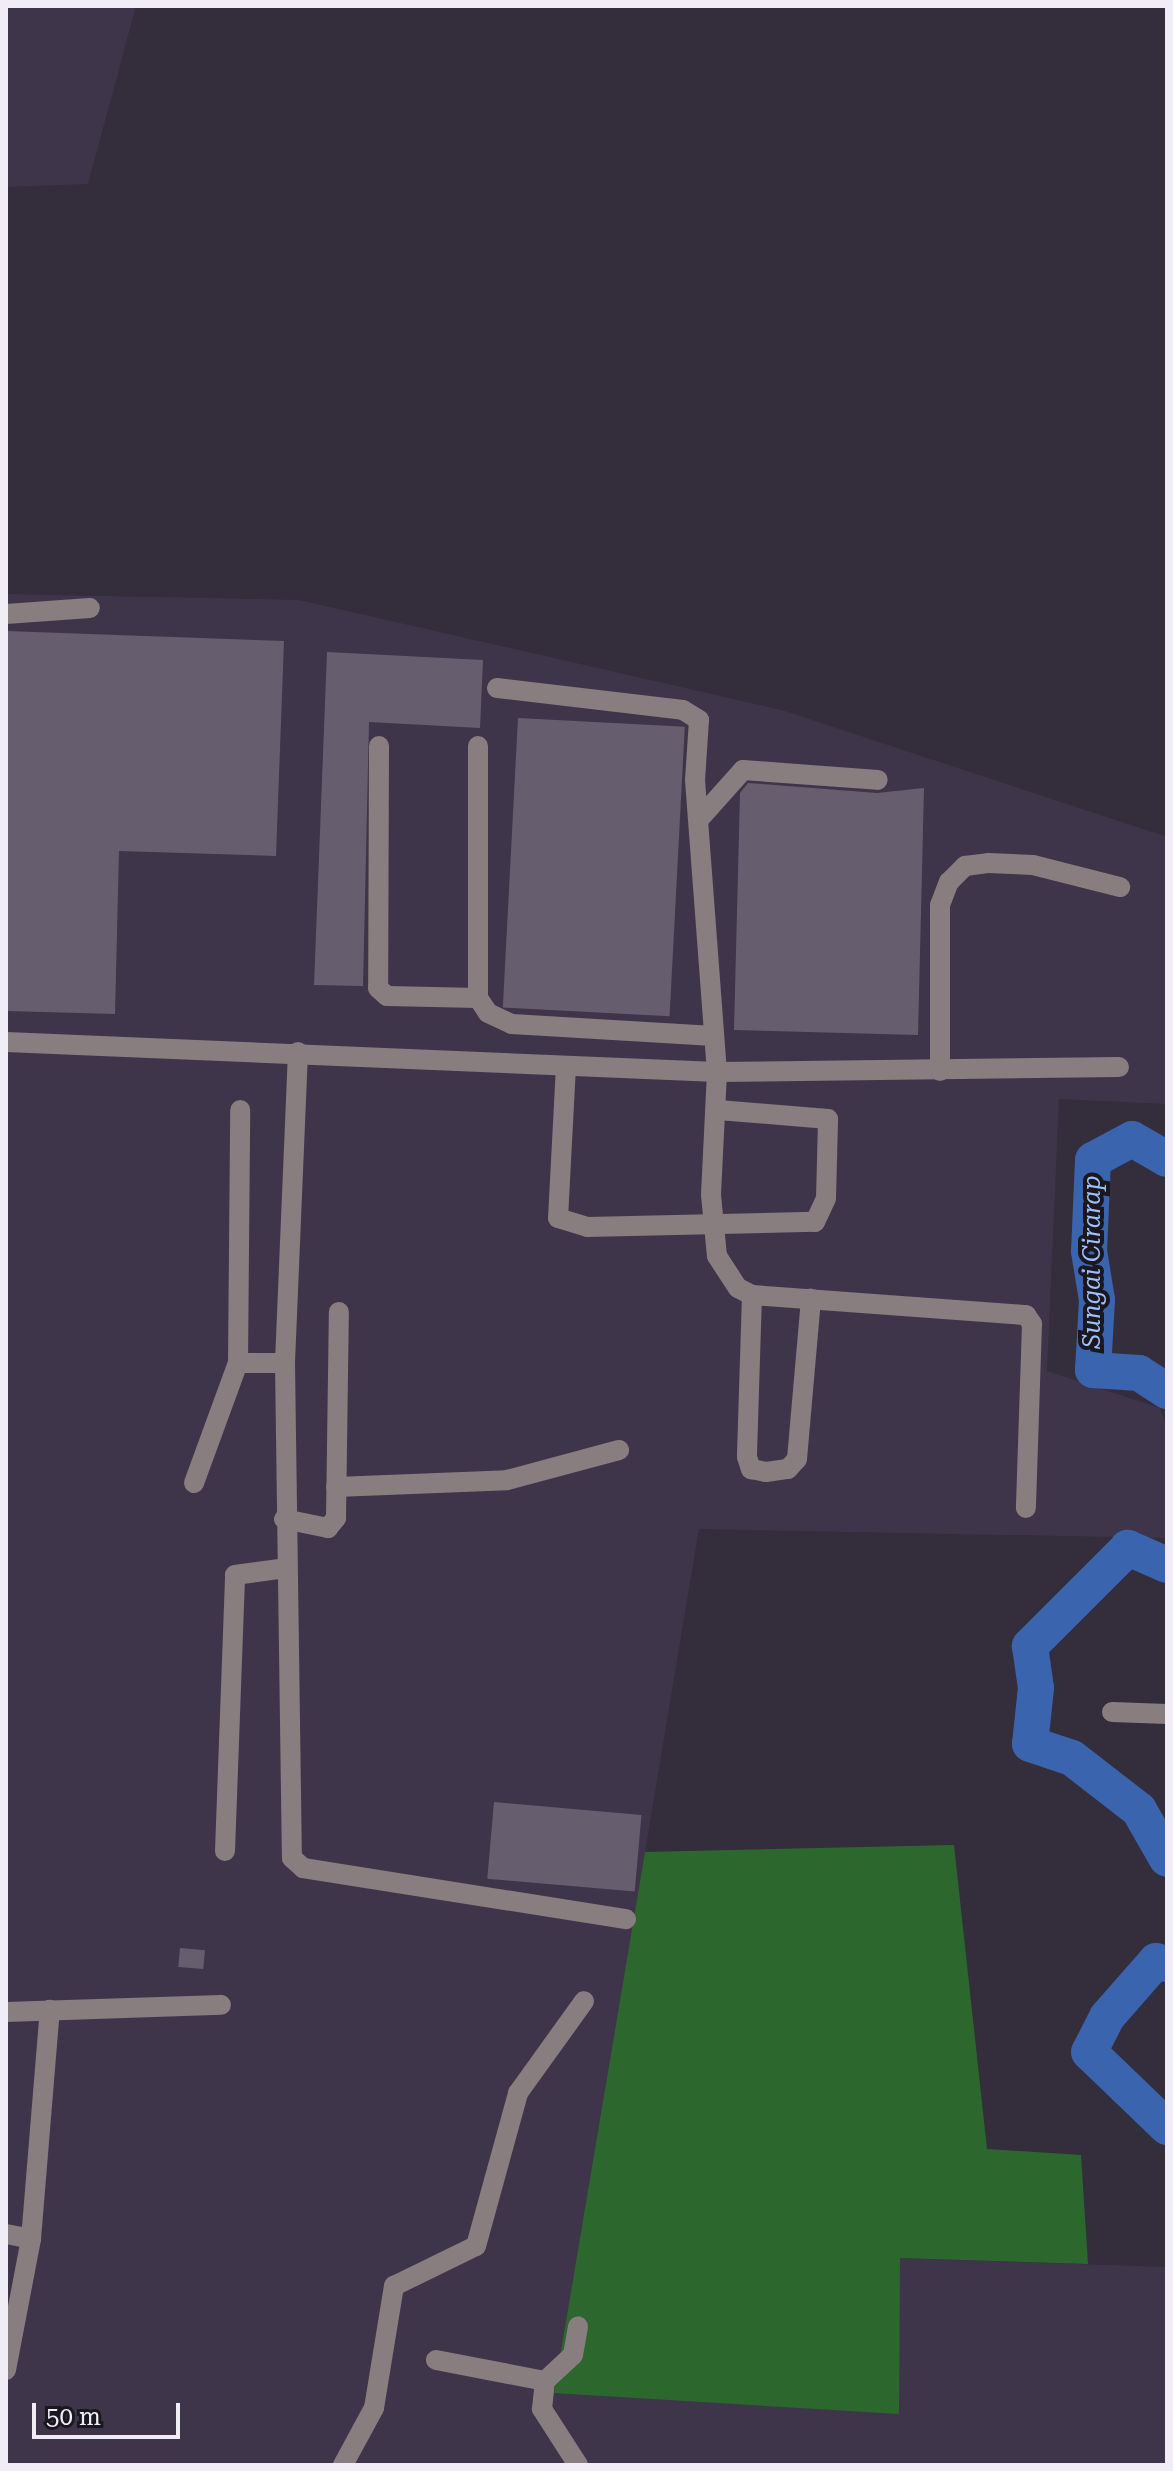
<!DOCTYPE html>
<style>
body{margin:0}
#map{position:relative;width:1173px;height:2471px;overflow:hidden;background:#342d3c;font-family:"Roboto Serif",serif}
div>[style]{position:absolute}
[style*='--x']{left:calc(var(--x)*1px);top:calc(var(--y)*1px);width:calc(var(--w)*1px);rotate:calc(var(--a)*1deg)}
.built>*{inset:0;background:#3f354a}
.green>*{inset:0;background:#2c682e}
.river>*{height:36px;margin:-18px;padding:0 18px;transform-origin:18px;border-radius:18px;background:#3a64ae}
.building>*{inset:0;background:#665e6e;transform-origin:0 0}
.minor>*{height:20px;margin:-10px;padding:0 10px;transform-origin:10px;border-radius:10px;background:#887e7f}
span{translate:-50% -50%;white-space:nowrap;text-align:center;line-height:1.15;-webkit-text-stroke:8px #1a171e;paint-order:stroke}
.water-label{font-size:24px;color:#9ec1fe;font-style:italic}
.frame{position:absolute;inset:0;border:8px solid #f1edf6;pointer-events:none}
.scale{position:absolute;left:32px;top:2403px;width:148px;height:36px;box-sizing:border-box;border:4px solid #f1edf6;border-top:0;padding-left:10px;font-size:24px;line-height:28px;white-space:nowrap;color:#f1edf6;-webkit-text-stroke:6px #1a171e;paint-order:stroke}
</style>
<div id="map">
<div class="built">
<div style="clip-path:polygon(6px 6px,136px 6px,88px 184px,6px 187px)"></div>
<div style="clip-path:polygon(6px 594px,299px 600px,782px 710px,1167px 837px,1167px 1104px,1059px 1099px,1047px 1371px,1160px 1408px,1167px 1428px,1167px 1538px,699px 1529px,555px 2392px,899px 2413px,899px 2258px,1167px 2267px,1167px 2465px,6px 2465px)"></div>
</div>
<div class="green">
<div style="clip-path:polygon(954px 1845px,987px 2149px,1081px 2155px,1088px 2264px,900px 2258px,899px 2414px,554px 2393px,645px 1852px)"></div>
</div>
<div class="river">
<div style="--x:1167;--y:1159;--w:40;--a:-150.3"></div>
<div style="--x:1132;--y:1139;--w:44;--a:151.7"></div>
<div style="--x:1093;--y:1160;--w:91;--a:92.5"></div>
<div style="--x:1089;--y:1251;--w:50;--a:80.7"></div>
<div style="--x:1097;--y:1300;--w:70;--a:93.3"></div>
<div style="--x:1093;--y:1370;--w:46;--a:3.7"></div>
<div style="--x:1139;--y:1373;--w:33;--a:33"></div>
<div style="--x:1167;--y:1565;--w:43;--a:-156.4"></div>
<div style="--x:1128;--y:1548;--w:139;--a:135"></div>
<div style="--x:1030;--y:1646;--w:42;--a:81.9"></div>
<div style="--x:1036;--y:1688;--w:56;--a:96.1"></div>
<div style="--x:1030;--y:1744;--w:44;--a:18.4"></div>
<div style="--x:1072;--y:1758;--w:85;--a:37.8"></div>
<div style="--x:1139;--y:1810;--w:56;--a:60.3"></div>
<div style="--x:1167;--y:1964;--w:11;--a:-165"></div>
<div style="--x:1156;--y:1961;--w:74;--a:131.2"></div>
<div style="--x:1107;--y:2017;--w:39;--a:117"></div>
<div style="--x:1089;--y:2052;--w:108;--a:43.9"></div>
</div>
<div class="building">
<div style="clip-path:polygon(6px 631px,284px 641px,276px 856px,119px 851px,115px 1014px,6px 1011px)"></div>
<div style="clip-path:polygon(327px 652px,483px 660px,480px 728px,369px 722px,363px 986px,314px 985px)"></div>
<div style="left:518px;top:718px;width:167px;height:290px;rotate:3deg"></div>
<div style="clip-path:polygon(748px 783px,877px 793px,924px 788px,918px 1035px,734px 1030px,740px 793px)"></div>
<div style="left:494px;top:1802px;width:148px;height:77px;rotate:5deg"></div>
<div style="left:180px;top:1948px;width:25px;height:19px;rotate:5deg"></div>
</div>
<div class="minor">
<div style="--x:6;--y:614;--w:84;--a:-4.1"></div>
<div style="--x:497;--y:688;--w:187;--a:6.7"></div>
<div style="--x:683;--y:710;--w:19;--a:32"></div>
<div style="--x:699;--y:720;--w:60;--a:93.8"></div>
<div style="--x:695;--y:780;--w:293;--a:85.7"></div>
<div style="--x:717;--y:1072;--w:123;--a:92.8"></div>
<div style="--x:711;--y:1195;--w:61;--a:84.4"></div>
<div style="--x:717;--y:1256;--w:38;--a:57"></div>
<div style="--x:738;--y:1288;--w:16;--a:27"></div>
<div style="--x:752;--y:1295;--w:275;--a:4.2"></div>
<div style="--x:1026;--y:1315;--w:11;--a:56"></div>
<div style="--x:1032;--y:1324;--w:184;--a:91.9"></div>
<div style="--x:379;--y:746;--w:242;--a:90.2"></div>
<div style="--x:378;--y:988;--w:12;--a:42"></div>
<div style="--x:387;--y:996;--w:91;--a:1.3"></div>
<div style="--x:478;--y:746;--w:252;--a:90"></div>
<div style="--x:478;--y:998;--w:18;--a:56"></div>
<div style="--x:488;--y:1013;--w:26;--a:25"></div>
<div style="--x:512;--y:1024;--w:202;--a:3.4"></div>
<div style="--x:701;--y:817;--w:63;--a:-48.2"></div>
<div style="--x:743;--y:770;--w:135;--a:4.2"></div>
<div style="--x:6;--y:1042;--w:712;--a:2.42"></div>
<div style="--x:717;--y:1072;--w:402;--a:-0.7"></div>
<div style="--x:298;--y:1052;--w:311;--a:92.4"></div>
<div style="--x:285;--y:1363;--w:495;--a:89.2"></div>
<div style="--x:292;--y:1858;--w:15;--a:42"></div>
<div style="--x:303;--y:1868;--w:327;--a:9"></div>
<div style="--x:566;--y:1066;--w:152;--a:93"></div>
<div style="--x:558;--y:1218;--w:30;--a:17"></div>
<div style="--x:587;--y:1227;--w:228;--a:-1.3"></div>
<div style="--x:815;--y:1222;--w:26;--a:-65"></div>
<div style="--x:826;--y:1198;--w:79;--a:-88.5"></div>
<div style="--x:828;--y:1119;--w:110;--a:-175.3"></div>
<div style="--x:940;--y:1071;--w:166;--a:-90"></div>
<div style="--x:940;--y:905;--w:25;--a:-69"></div>
<div style="--x:949;--y:882;--w:23;--a:-45"></div>
<div style="--x:965;--y:866;--w:23;--a:-7"></div>
<div style="--x:988;--y:863;--w:45;--a:2.5"></div>
<div style="--x:1033;--y:865;--w:90;--a:14.2"></div>
<div style="--x:752;--y:1295;--w:162;--a:91.8"></div>
<div style="--x:747;--y:1457;--w:13;--a:72"></div>
<div style="--x:751;--y:1469;--w:15;--a:11"></div>
<div style="--x:766;--y:1472;--w:22;--a:-8"></div>
<div style="--x:788;--y:1469;--w:13;--a:-48"></div>
<div style="--x:797;--y:1459;--w:161;--a:-85"></div>
<div style="--x:238;--y:1363;--w:47;--a:0"></div>
<div style="--x:194;--y:1483;--w:128;--a:-69.9"></div>
<div style="--x:238;--y:1363;--w:253;--a:-89.5"></div>
<div style="--x:336;--y:1487;--w:171;--a:-2.3"></div>
<div style="--x:507;--y:1480;--w:116;--a:-15"></div>
<div style="--x:284;--y:1519;--w:45;--a:11.6"></div>
<div style="--x:328;--y:1528;--w:13;--a:-51"></div>
<div style="--x:336;--y:1518;--w:206;--a:-89.2"></div>
<div style="--x:1112;--y:1712;--w:55;--a:2.1"></div>
<div style="--x:225;--y:1851;--w:276;--a:-87.9"></div>
<div style="--x:235;--y:1575;--w:51;--a:-7.8"></div>
<div style="--x:6;--y:2012;--w:215;--a:-1.9"></div>
<div style="--x:6;--y:2234;--w:25;--a:11"></div>
<div style="--x:436;--y:2360;--w:111;--a:10.9"></div>
<div style="--x:6;--y:2370;--w:133;--a:-79.2"></div>
<div style="--x:31;--y:2239;--w:230;--a:-85.3"></div>
<div style="--x:343;--y:2465;--w:65;--a:-61.5"></div>
<div style="--x:374;--y:2408;--w:124;--a:-80.7"></div>
<div style="--x:394;--y:2286;--w:91;--a:-26"></div>
<div style="--x:476;--y:2246;--w:159;--a:-74.6"></div>
<div style="--x:518;--y:2093;--w:113;--a:-54.3"></div>
<div style="--x:578;--y:2465;--w:67;--a:-122.7"></div>
<div style="--x:542;--y:2409;--w:28;--a:-84"></div>
<div style="--x:545;--y:2381;--w:38;--a:-43"></div>
<div style="--x:573;--y:2355;--w:29;--a:-80"></div>
</div>
<div class="water-label">
<span style="left:1093px;top:1262px;rotate:-90deg">Sungai Cirarap</span>
</div>
<div class="frame"></div>
<div class="scale">50 m</div>
</div>
